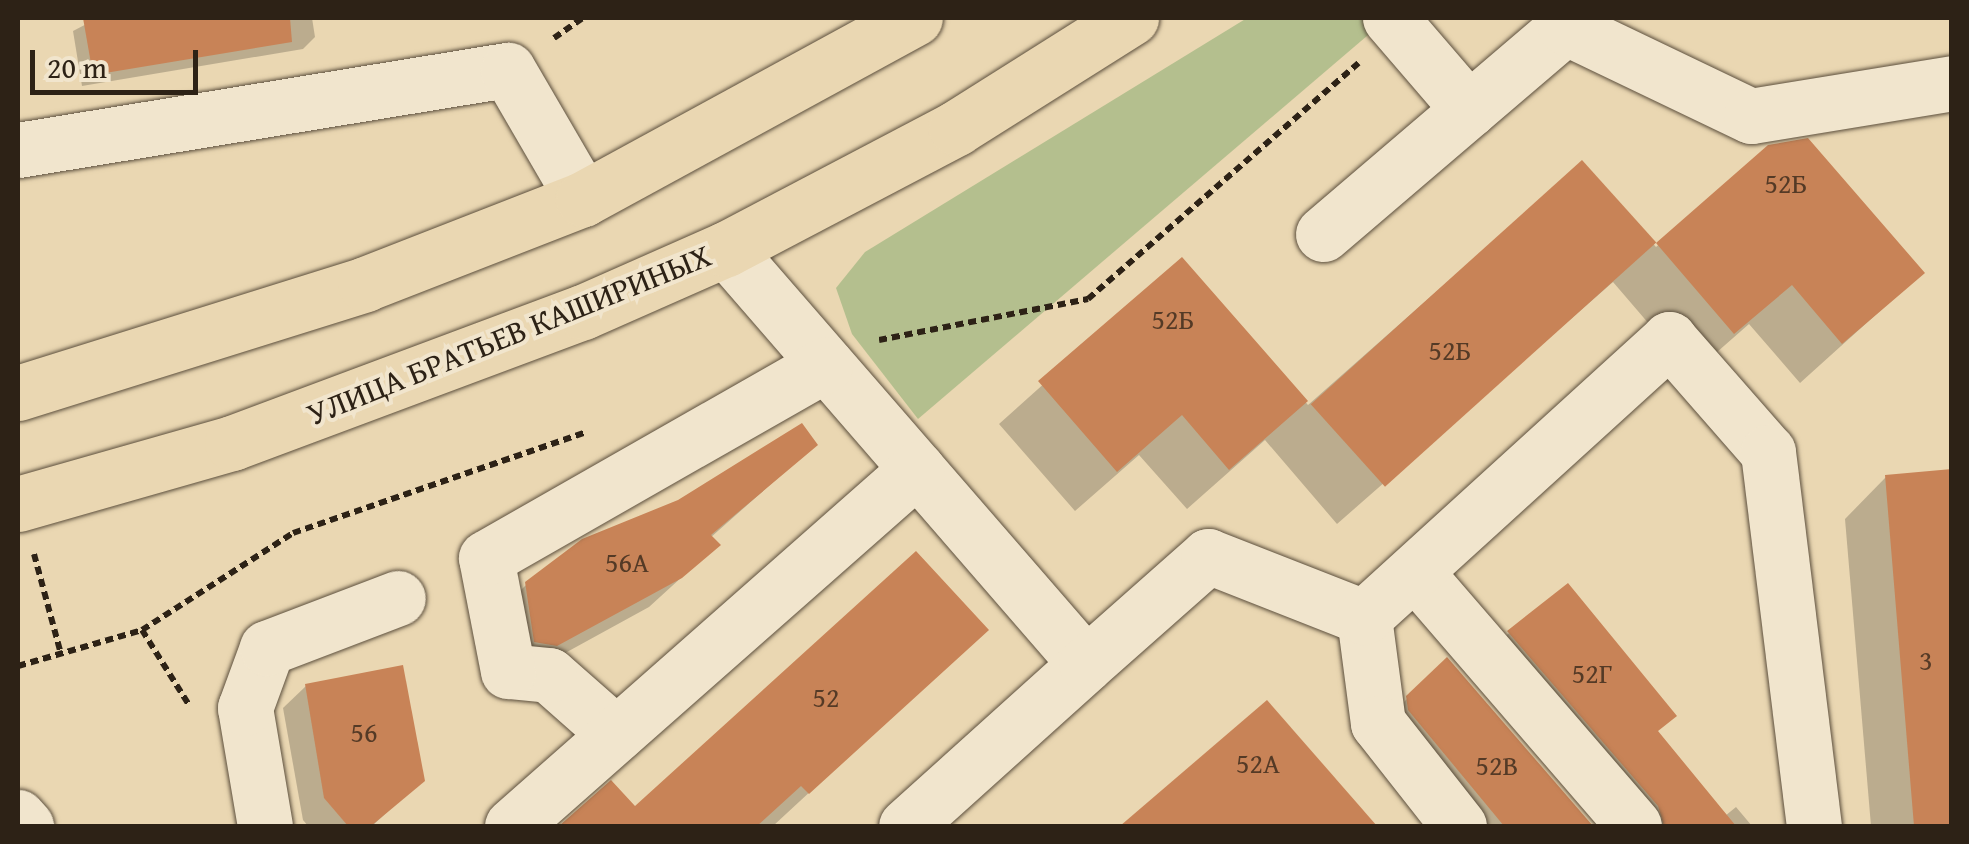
<!DOCTYPE html>
<meta charset="utf-8">
<style>
body{margin:0}
#map{position:relative;width:1969px;height:844px;overflow:hidden;background:#ead7b2;font-family:"Gentium Book Plus",serif}
div>[style]{position:absolute}
[style*='--x']{left:calc(var(--x)*1px);top:calc(var(--y)*1px);width:calc(var(--w)*1px);rotate:calc(var(--a)*1deg)}
.green>*{inset:0;background:#b4bf8e}
.shadow>*{inset:0;background:#0003}
.building>*{inset:0;background:#c88357;transform-origin:0 0}
.path>*{height:6px;margin-top:-3px;transform-origin:0;background:repeating-linear-gradient(90deg,#2d2216 0 8px,transparent 0 13px)}
.roads{filter:drop-shadow(0 0 2px #5c4f3d) drop-shadow(0 0 2px #5c4f3d)}
.minor>*{height:55px;margin:-27.5px;padding:0 27.5px;transform-origin:27.5px;border-radius:27.5px;background:#f1e5cd}
.major>*{height:55px;margin:-27.5px;padding:0 27.5px;transform-origin:27.5px;border-radius:27.5px;background:#ead7b2}
span{translate:-50% -50%;white-space:nowrap;text-align:center;line-height:1.15;-webkit-text-stroke:8px #f1e5cd;paint-order:stroke}
.number-label{font-size:28px;color:#543a26}
.number-label span{-webkit-text-stroke-width:0}
.street-label{font-size:32px;color:#2d2216}
.frame{position:absolute;inset:0;border:20px solid #2d2216;pointer-events:none}
.scale{position:absolute;left:30px;top:50px;width:168px;height:45px;box-sizing:border-box;border:5px solid #2d2216;border-top:0;padding-left:12px;font-size:30px;line-height:35px;white-space:nowrap;color:#2d2216;-webkit-text-stroke:8px #f1e5cd;paint-order:stroke}
</style>
<div id="map">
<div class="green">
<div style="clip-path:polygon(1247px 18px,1388px 18px,918px 419px,852px 334px,836px 288px,865px 252px)"></div>
</div>
<div class="shadow">
<div style="clip-path:polygon(98px 18px,312px 18px,315px 37px,303px 49px,82px 86px,73px 31px)"></div>
<div style="clip-path:polygon(1770px 147px,1922px 273px,1800px 383px,1749px 324px,1692px 374px,1613px 282px,1337px 524px,1265px 440px,1187px 509px,1139px 455px,1075px 511px,999px 424px,1182px 260px,1308px 405px,1582px 163px,1656px 247px)"></div>
<div style="clip-path:polygon(815px 445px,710px 538px,717px 545px,649px 607px,525px 675px,496px 615px,527px 584px)"></div>
<div style="clip-path:polygon(1952px 472px,1952px 826px,1871px 826px,1845px 519px,1886px 477px)"></div>
<div style="clip-path:polygon(985px 630px,773px 826px,562px 826px,611px 784px,635px 810px)"></div>
<div style="clip-path:polygon(1509px 633px,1656px 733px,1725px 816px,1736px 807px,1752px 826px,1635px 826px,1487px 655px)"></div>
<div style="clip-path:polygon(1447px 661px,1590px 826px,1465px 826px,1385px 720px)"></div>
<div style="clip-path:polygon(306px 686px,422px 780px,372px 826px,308px 826px,303px 820px,283px 708px)"></div>
<div style="clip-path:polygon(1267px 703px,1373px 826px,1124px 826px)"></div>
</div>
<div class="building">
<div style="clip-path:polygon(83px 18px,290px 18px,292px 42px,93px 75px)"></div>
<div style="clip-path:polygon(1808px 138px,1925px 273px,1842px 344px,1792px 285px,1734px 334px,1656px 243px,1768px 145px)"></div>
<div style="left:1582px;top:160px;width:111px;height:365px;rotate:48deg"></div>
<div style="clip-path:polygon(1182px 257px,1308px 401px,1229px 470px,1182px 415px,1117px 472px,1038px 381px)"></div>
<div style="clip-path:polygon(802px 423px,818px 445px,711px 535px,721px 545px,682px 578px,557px 646px,534px 642px,525px 582px,582px 539px,678px 500px)"></div>
<div style="clip-path:polygon(1952px 469px,1952px 826px,1914px 826px,1885px 475px)"></div>
<div style="clip-path:polygon(916px 551px,989px 630px,809px 794px,801px 786px,757px 826px,559px 826px,611px 780px,635px 806px)"></div>
<div style="clip-path:polygon(1568px 583px,1677px 716px,1658px 731px,1736px 826px,1664px 826px,1658px 806px,1507px 631px)"></div>
<div style="clip-path:polygon(1447px 657px,1593px 826px,1504px 826px,1408px 710px,1406px 696px)"></div>
<div style="clip-path:polygon(403px 665px,425px 781px,371px 826px,348px 826px,324px 798px,305px 684px)"></div>
<div style="clip-path:polygon(1267px 700px,1377px 826px,1120px 826px)"></div>
</div>
<div class="path">
<div style="--x:554;--y:38;--w:35;--a:-35"></div>
<div style="--x:879;--y:340;--w:213;--a:-11.1"></div>
<div style="--x:1088;--y:299;--w:359;--a:-41.1"></div>
<div style="--x:34;--y:554;--w:104;--a:74.9"></div>
<div style="--x:142;--y:630;--w:89;--a:57.9"></div>
<div style="--x:18;--y:666;--w:129;--a:-16.2"></div>
<div style="--x:142;--y:630;--w:179;--a:-32.7"></div>
<div style="--x:293;--y:533;--w:310;--a:-19"></div>
</div>
<div class="roads">
<div class="minor">
<div style="--x:1390;--y:18;--w:121;--a:49.3"></div>
<div style="--x:18;--y:150;--w:496;--a:-9.3"></div>
<div style="--x:508;--y:70;--w:149;--a:59.8"></div>
<div style="--x:1323;--y:234;--w:318;--a:-40.5"></div>
<div style="--x:1565;--y:27;--w:206;--a:25.6"></div>
<div style="--x:1751;--y:116;--w:204;--a:-9.3"></div>
<div style="--x:726;--y:249;--w:549;--a:49.06"></div>
<div style="--x:1086;--y:664;--w:242;--a:138"></div>
<div style="--x:1415;--y:572;--w:335;--a:49.2"></div>
<div style="--x:1364;--y:617;--w:107;--a:82.5"></div>
<div style="--x:1378;--y:723;--w:131;--a:51.8"></div>
<div style="--x:1086;--y:664;--w:163;--a:-41.5"></div>
<div style="--x:1208;--y:556;--w:168;--a:21.4"></div>
<div style="--x:1364;--y:617;--w:413;--a:-42.3"></div>
<div style="--x:1669;--y:339;--w:150;--a:48.8"></div>
<div style="--x:1768;--y:452;--w:377;--a:83"></div>
<div style="--x:616;--y:734;--w:89;--a:-138.6"></div>
<div style="--x:549;--y:675;--w:41;--a:-174.4"></div>
<div style="--x:508;--y:671;--w:115;--a:-101"></div>
<div style="--x:486;--y:558;--w:391;--a:-29.7"></div>
<div style="--x:18;--y:817;--w:12;--a:48"></div>
<div style="--x:265;--y:826;--w:120;--a:-99.6"></div>
<div style="--x:245;--y:708;--w:64;--a:-69.9"></div>
<div style="--x:267;--y:648;--w:140;--a:-20.9"></div>
<div style="--x:512;--y:826;--w:540;--a:-41.4"></div>
</div>
<div class="major">
<div style="--x:18;--y:393;--w:364;--a:-17.4"></div>
<div style="--x:365;--y:284;--w:234;--a:-21.3"></div>
<div style="--x:583;--y:199;--w:378;--a:-28.6"></div>
<div style="--x:18;--y:504;--w:223;--a:-15.9"></div>
<div style="--x:232;--y:443;--w:375;--a:-20.5"></div>
<div style="--x:583;--y:312;--w:156;--a:-23.8"></div>
<div style="--x:726;--y:249;--w:260;--a:-27.7"></div>
<div style="--x:956;--y:128;--w:207;--a:-32.2"></div>
</div>
</div>
<div class="number-label">
<span style="left:1786px;top:183px">52Б</span>
<span style="left:1173px;top:319px">52Б</span>
<span style="left:1450px;top:350px">52Б</span>
<span style="left:627px;top:562px">56А</span>
<span style="left:1926px;top:660px">3</span>
<span style="left:1592px;top:673px">52Г</span>
<span style="left:826px;top:697px">52</span>
<span style="left:364px;top:732px">56</span>
<span style="left:1258px;top:763px">52А</span>
<span style="left:1497px;top:765px">52В</span>
</div>
<div class="street-label">
<span style="left:509px;top:335px;rotate:-22deg">УЛИЦА БРАТЬЕВ КАШИРИНЫХ</span>
</div>
<div class="frame"></div>
<div class="scale">20 m</div>
</div>
